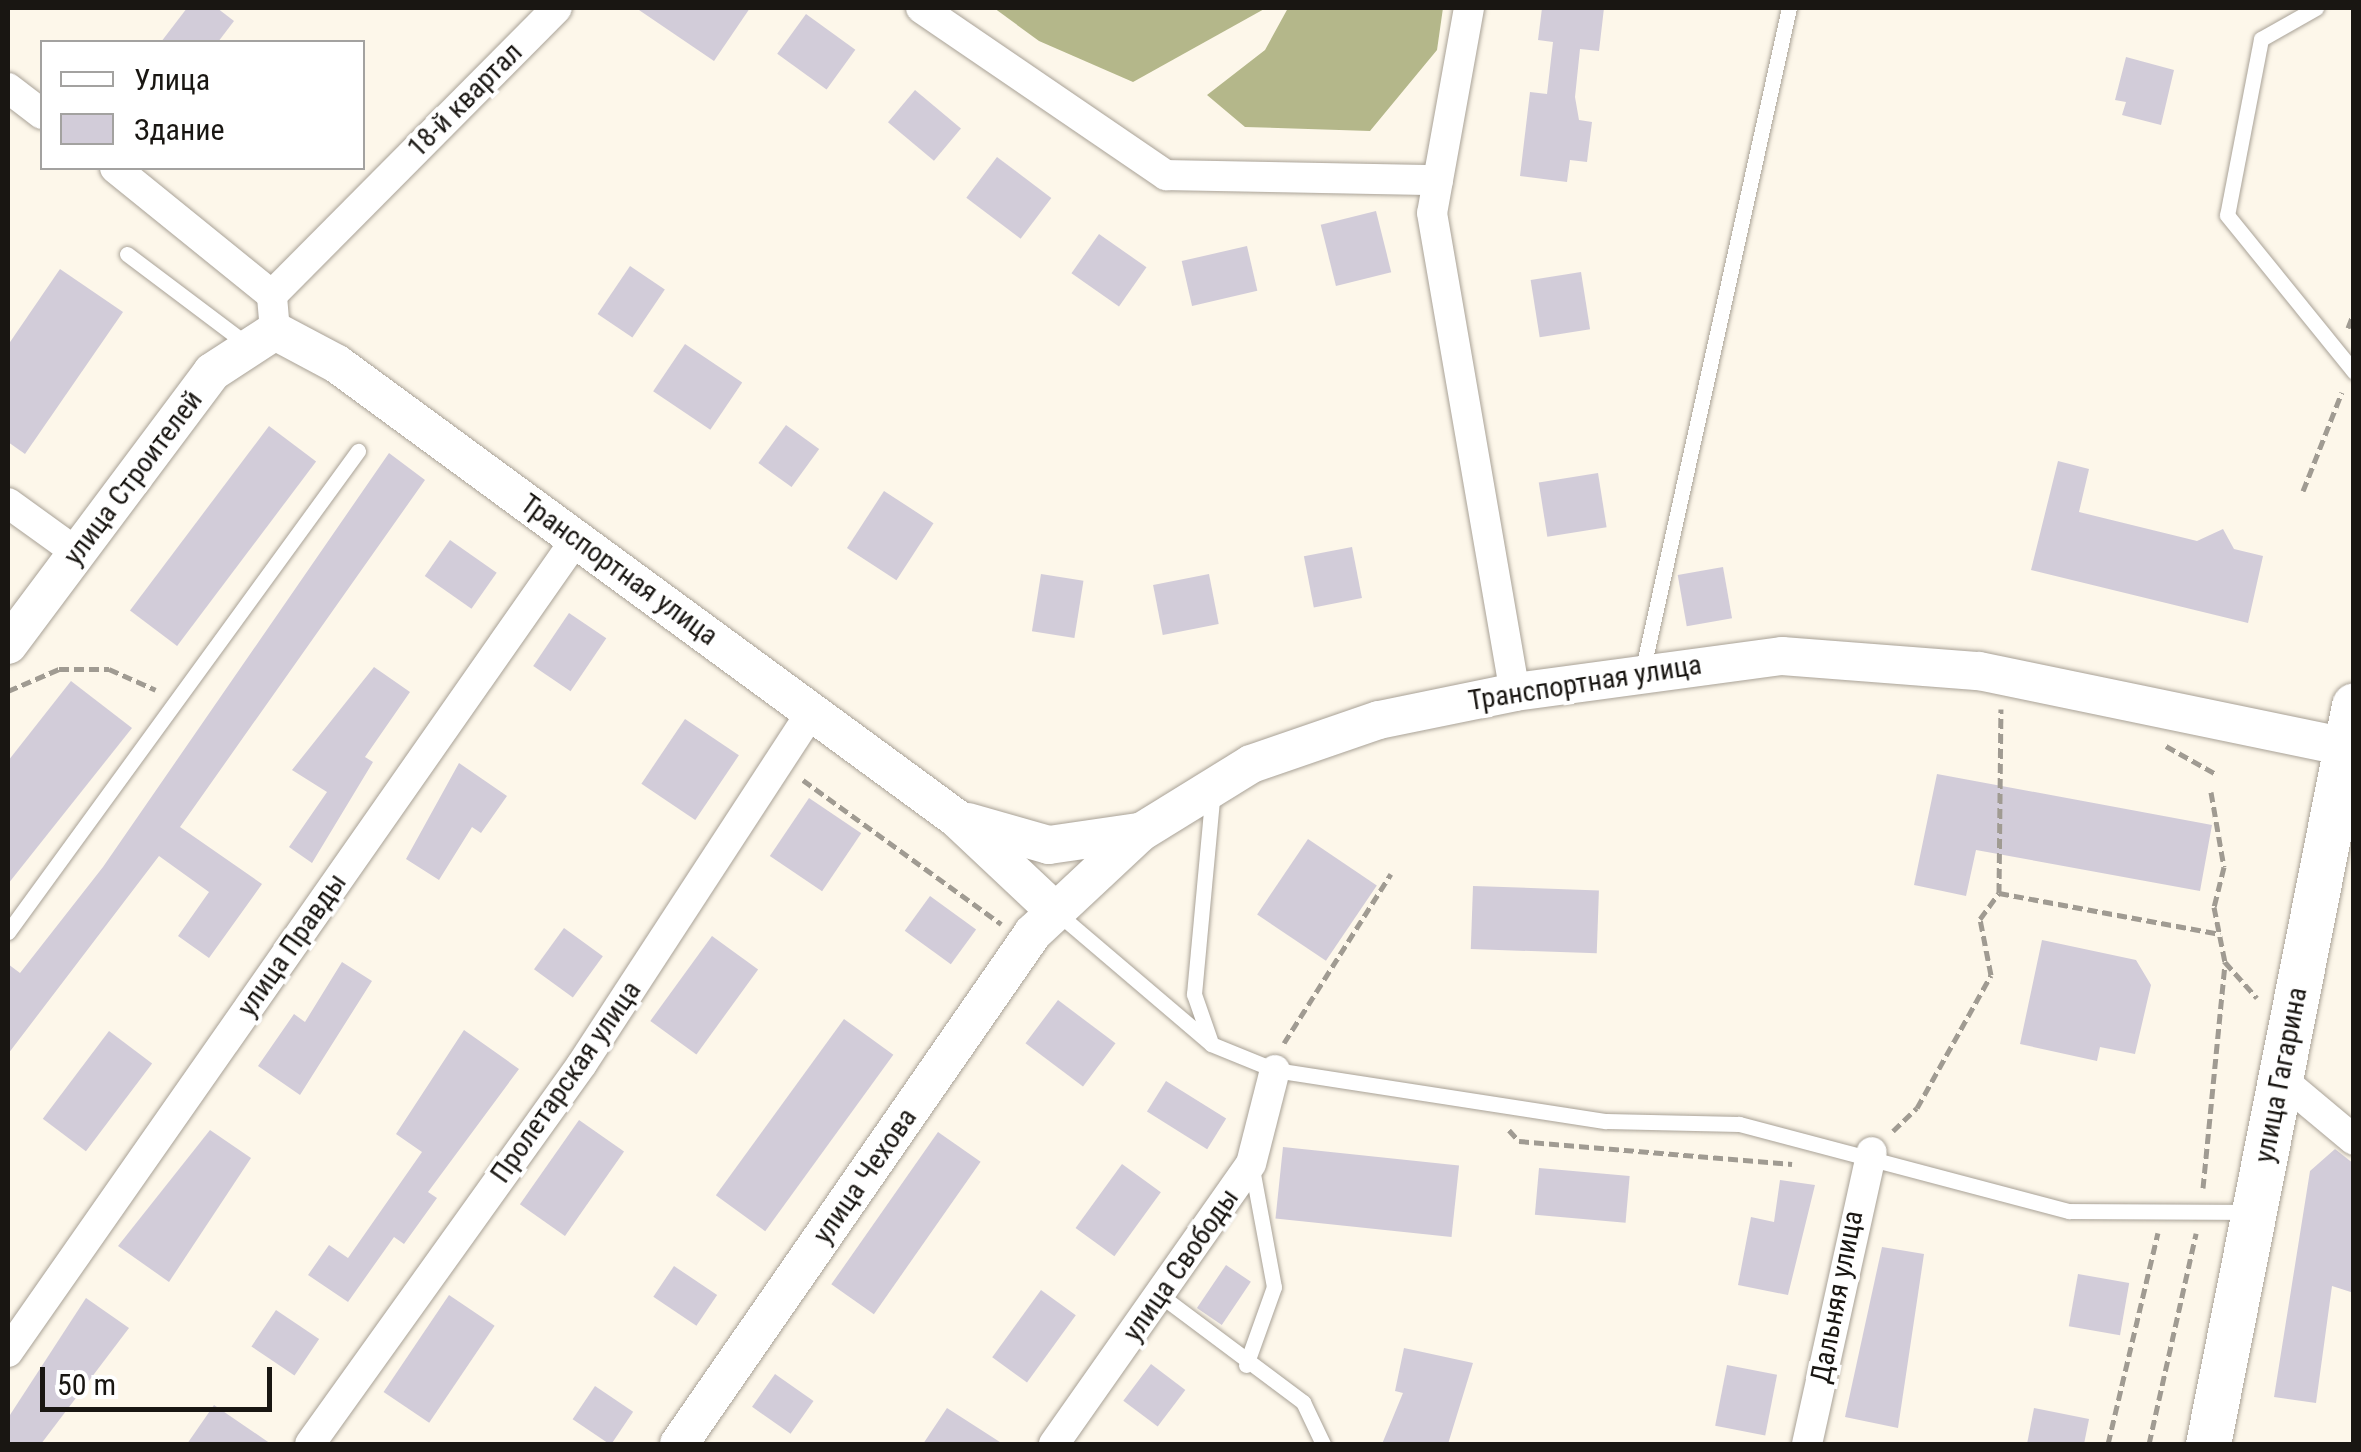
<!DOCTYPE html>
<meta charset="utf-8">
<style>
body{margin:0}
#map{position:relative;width:2361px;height:1452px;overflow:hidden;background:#fdf7ea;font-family:"Roboto Condensed",sans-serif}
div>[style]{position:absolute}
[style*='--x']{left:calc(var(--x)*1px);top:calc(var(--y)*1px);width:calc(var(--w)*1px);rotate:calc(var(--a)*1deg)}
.forest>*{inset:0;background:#b4b78a}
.building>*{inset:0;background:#d2ccd9;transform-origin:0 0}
.path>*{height:5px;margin-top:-2.5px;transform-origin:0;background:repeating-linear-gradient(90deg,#a09b92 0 10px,transparent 0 15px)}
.roads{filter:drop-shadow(0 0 2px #a9a297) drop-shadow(0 0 2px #a9a297)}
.service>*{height:15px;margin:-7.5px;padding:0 7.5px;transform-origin:7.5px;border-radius:7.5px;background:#fff}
.minor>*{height:30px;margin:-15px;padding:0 15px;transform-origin:15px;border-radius:15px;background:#fff}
.tertiary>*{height:38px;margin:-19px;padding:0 19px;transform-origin:19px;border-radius:19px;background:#fff}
.secondary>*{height:45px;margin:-22.5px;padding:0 22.5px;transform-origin:22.5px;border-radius:22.5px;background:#fff}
span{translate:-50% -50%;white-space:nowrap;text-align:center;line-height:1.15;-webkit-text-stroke:8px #fff;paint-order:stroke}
.street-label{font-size:28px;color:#191612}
.frame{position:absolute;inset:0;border:10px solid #191612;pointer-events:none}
.legend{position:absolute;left:40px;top:40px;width:325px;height:130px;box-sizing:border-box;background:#fff;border:2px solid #a3a2a0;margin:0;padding:12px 18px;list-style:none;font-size:30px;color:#191612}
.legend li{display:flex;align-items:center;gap:20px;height:50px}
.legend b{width:50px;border:2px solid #a3a2a0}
.scale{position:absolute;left:40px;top:1367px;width:232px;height:45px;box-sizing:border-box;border:5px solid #191612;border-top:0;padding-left:12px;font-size:30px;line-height:35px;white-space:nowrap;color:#191612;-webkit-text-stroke:8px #fff;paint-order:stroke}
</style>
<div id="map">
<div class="forest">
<div style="clip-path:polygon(994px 8px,1266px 8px,1133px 82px,1039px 41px)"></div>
<div style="clip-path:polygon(1288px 8px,1443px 8px,1437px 50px,1370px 131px,1245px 127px,1207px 95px,1265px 50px)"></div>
</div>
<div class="building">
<div style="clip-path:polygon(187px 8px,217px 8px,234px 21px,218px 42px,161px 42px)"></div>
<div style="clip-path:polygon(636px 8px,750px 8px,714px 61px)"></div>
<div style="clip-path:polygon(1542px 8px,1604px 8px,1599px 51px,1580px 49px,1575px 97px,1579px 120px,1592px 122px,1587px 162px,1570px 160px,1567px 182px,1520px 176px,1530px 92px,1547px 94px,1553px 42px,1538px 40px)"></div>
<div style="left:806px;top:14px;width:61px;height:49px;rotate:36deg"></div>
<div style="clip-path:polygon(2126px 57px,2174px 70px,2161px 125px,2122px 115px,2126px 102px,2115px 100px)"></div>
<div style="left:915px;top:90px;width:60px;height:42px;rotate:40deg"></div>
<div style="left:997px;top:157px;width:68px;height:51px;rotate:37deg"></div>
<div style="left:1376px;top:211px;width:63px;height:57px;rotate:76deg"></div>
<div style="left:1099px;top:234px;width:58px;height:48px;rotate:35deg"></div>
<div style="left:1247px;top:246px;width:46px;height:67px;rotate:77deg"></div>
<div style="left:630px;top:266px;width:42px;height:58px;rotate:34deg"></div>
<div style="clip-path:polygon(60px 269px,123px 312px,25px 454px,8px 442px,8px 345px)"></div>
<div style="left:1581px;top:272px;width:58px;height:51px;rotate:81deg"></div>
<div style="left:685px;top:344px;width:69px;height:57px;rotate:34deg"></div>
<div style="left:786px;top:425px;width:41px;height:47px;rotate:36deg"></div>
<div style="left:269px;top:426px;width:59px;height:231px;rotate:37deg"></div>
<div style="clip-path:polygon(389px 453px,425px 480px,180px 827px,262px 884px,209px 958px,178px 936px,209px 892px,159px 856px,8px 1054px,8px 964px,20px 973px,103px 867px)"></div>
<div style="clip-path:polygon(2058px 461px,2089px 469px,2079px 512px,2197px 541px,2223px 529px,2234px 549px,2263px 556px,2248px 623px,2031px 570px)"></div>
<div style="left:1598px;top:473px;width:55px;height:60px;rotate:81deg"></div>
<div style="left:884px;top:491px;width:59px;height:68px;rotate:33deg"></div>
<div style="left:450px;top:540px;width:57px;height:44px;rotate:35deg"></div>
<div style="left:1352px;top:547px;width:52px;height:49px;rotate:79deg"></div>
<div style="left:1723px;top:567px;width:52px;height:46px;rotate:80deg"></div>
<div style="left:1041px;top:574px;width:43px;height:58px;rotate:9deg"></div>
<div style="left:1209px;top:574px;width:51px;height:57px;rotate:79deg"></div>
<div style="left:569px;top:613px;width:45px;height:64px;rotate:34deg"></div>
<div style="clip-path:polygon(374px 667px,410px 692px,365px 757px,373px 762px,312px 863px,289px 847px,327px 792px,292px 770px)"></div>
<div style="clip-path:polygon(71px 681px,132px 728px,8px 884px,8px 761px)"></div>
<div style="left:685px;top:719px;width:65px;height:78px;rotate:34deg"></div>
<div style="clip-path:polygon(459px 763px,507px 796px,481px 833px,472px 827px,439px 880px,406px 859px)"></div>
<div style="clip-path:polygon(1937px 774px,2212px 825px,2200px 891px,1976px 850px,1966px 896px,1914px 885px)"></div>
<div style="left:809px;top:798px;width:63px;height:70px;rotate:34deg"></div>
<div style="left:1308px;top:839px;width:83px;height:91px;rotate:34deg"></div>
<div style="left:1473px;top:886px;width:126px;height:63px;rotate:2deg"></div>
<div style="left:930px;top:896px;width:57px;height:43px;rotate:36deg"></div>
<div style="left:564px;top:928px;width:48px;height:51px;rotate:36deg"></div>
<div style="left:712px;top:936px;width:57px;height:105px;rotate:36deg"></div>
<div style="clip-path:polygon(2042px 940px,2136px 960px,2151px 985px,2135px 1054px,2100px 1047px,2097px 1061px,2020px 1044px)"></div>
<div style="clip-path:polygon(342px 962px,372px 981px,300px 1095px,258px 1066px,294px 1014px,305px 1022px)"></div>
<div style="left:1058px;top:1000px;width:72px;height:54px;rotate:37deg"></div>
<div style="left:844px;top:1019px;width:61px;height:218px;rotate:36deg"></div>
<div style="clip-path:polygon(464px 1030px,519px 1069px,428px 1192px,437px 1198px,404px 1244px,394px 1237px,348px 1302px,308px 1275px,329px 1245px,348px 1258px,422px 1152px,396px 1134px)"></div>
<div style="left:109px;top:1031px;width:54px;height:110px;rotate:37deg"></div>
<div style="left:1166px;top:1081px;width:71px;height:36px;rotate:32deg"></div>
<div style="left:579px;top:1120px;width:55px;height:103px;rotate:35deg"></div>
<div style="clip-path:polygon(210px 1130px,251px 1158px,169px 1282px,118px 1246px)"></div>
<div style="left:938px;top:1132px;width:52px;height:186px;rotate:35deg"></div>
<div style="left:1283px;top:1147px;width:177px;height:72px;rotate:6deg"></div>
<div style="clip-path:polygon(2335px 1149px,2354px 1164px,2354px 1293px,2332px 1286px,2316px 1403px,2274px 1397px,2310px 1171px)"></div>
<div style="left:1122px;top:1164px;width:48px;height:79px;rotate:36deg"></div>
<div style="left:1539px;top:1168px;width:91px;height:47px;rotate:5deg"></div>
<div style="clip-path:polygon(1780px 1180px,1815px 1185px,1788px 1295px,1738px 1285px,1751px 1217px,1774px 1222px)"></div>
<div style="clip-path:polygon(1882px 1247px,1924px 1254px,1898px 1428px,1845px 1417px)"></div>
<div style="left:1226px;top:1265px;width:30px;height:52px;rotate:34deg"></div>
<div style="left:674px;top:1266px;width:52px;height:37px;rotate:34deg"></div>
<div style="left:2078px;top:1274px;width:52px;height:53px;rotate:10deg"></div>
<div style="left:1041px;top:1290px;width:43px;height:83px;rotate:36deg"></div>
<div style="left:449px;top:1295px;width:55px;height:117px;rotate:34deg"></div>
<div style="clip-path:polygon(86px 1298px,129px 1328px,41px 1444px,8px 1444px,8px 1418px)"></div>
<div style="left:276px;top:1310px;width:52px;height:44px;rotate:34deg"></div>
<div style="clip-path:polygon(1404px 1348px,1473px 1363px,1448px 1444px,1382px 1444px,1403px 1393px,1395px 1391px)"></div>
<div style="left:1151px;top:1364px;width:43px;height:46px;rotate:37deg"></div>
<div style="left:1727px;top:1365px;width:51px;height:62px;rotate:11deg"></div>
<div style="left:775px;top:1374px;width:47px;height:40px;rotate:35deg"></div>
<div style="left:595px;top:1386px;width:46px;height:40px;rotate:34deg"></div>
<div style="clip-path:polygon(214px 1405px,271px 1444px,187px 1444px)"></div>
<div style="clip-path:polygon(947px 1408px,1003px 1444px,923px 1444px)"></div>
<div style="clip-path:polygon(2034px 1408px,2089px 1419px,2084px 1444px,2027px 1444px)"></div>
</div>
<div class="path">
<div style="--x:2348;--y:328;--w:17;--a:-69"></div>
<div style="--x:2303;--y:491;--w:106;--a:-68.5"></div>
<div style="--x:8;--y:691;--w:56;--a:-23.3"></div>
<div style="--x:59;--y:669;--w:50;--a:0"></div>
<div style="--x:109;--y:669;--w:51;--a:24.1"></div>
<div style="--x:2166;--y:746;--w:57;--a:29.2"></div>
<div style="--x:803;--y:780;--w:245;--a:36"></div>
<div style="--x:2211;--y:792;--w:76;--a:80.2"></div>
<div style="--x:2224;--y:867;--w:41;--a:104"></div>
<div style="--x:2214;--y:907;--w:56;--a:78.7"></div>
<div style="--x:2225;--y:962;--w:48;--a:48.4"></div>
<div style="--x:1999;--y:893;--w:225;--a:10.5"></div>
<div style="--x:1284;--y:1043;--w:200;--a:-57.7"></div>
<div style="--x:1509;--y:1130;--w:15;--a:48"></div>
<div style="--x:1519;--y:1141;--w:274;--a:4.8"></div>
<div style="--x:1893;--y:1131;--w:33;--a:-44"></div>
<div style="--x:1917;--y:1108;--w:152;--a:-60.9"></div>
<div style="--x:1991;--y:975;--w:57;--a:-101.1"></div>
<div style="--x:1980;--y:919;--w:32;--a:-54"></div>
<div style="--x:1999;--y:893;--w:184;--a:-89.4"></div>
<div style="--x:2203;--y:1188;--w:227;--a:-84.4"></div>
<div style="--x:2108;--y:1444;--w:217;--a:-76.7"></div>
<div style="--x:2149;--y:1444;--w:216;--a:-77.4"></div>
</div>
<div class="roads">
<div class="service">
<div style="--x:2316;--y:8;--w:63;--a:150.6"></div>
<div style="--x:2261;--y:39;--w:179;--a:100.9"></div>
<div style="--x:2227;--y:215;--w:202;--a:51"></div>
<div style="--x:127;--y:254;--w:148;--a:37"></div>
<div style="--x:1643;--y:668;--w:676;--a:-77.53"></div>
<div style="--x:1055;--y:911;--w:205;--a:40.4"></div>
<div style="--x:1211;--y:1044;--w:69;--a:22.1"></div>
<div style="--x:1275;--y:1070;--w:335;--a:8.8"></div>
<div style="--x:1606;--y:1121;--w:133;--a:1.3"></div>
<div style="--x:1739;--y:1124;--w:341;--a:14.8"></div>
<div style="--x:2069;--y:1211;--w:182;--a:0.3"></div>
<div style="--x:8;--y:932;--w:595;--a:-53.96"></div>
<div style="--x:1210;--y:1040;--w:49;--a:-109.2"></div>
<div style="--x:1194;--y:994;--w:204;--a:-84.7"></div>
<div style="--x:1160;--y:1295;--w:179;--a:36.8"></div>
<div style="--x:1303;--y:1402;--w:47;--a:64.5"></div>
<div style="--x:1246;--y:1365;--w:83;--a:-70.3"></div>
<div style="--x:1274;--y:1287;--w:121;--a:-100.5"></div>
</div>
<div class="minor">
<div style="--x:921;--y:8;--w:297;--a:34.3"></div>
<div style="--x:1166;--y:175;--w:272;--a:1.1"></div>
<div style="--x:1469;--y:8;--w:208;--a:100.2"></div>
<div style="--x:1432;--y:213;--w:486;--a:80.2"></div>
<div style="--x:8;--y:88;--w:43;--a:37.4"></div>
<div style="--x:115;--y:168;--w:202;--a:39"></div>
<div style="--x:275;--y:331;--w:36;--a:-95"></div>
<div style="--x:272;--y:295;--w:404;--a:-45.2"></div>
<div style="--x:8;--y:503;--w:84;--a:35.8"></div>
<div style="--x:2281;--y:1079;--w:95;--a:39.9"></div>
<div style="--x:8;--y:1352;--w:993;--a:-55.05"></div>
<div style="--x:310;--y:1444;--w:467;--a:-54.4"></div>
<div style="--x:582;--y:1064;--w:419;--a:-56.9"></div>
<div style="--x:1054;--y:1444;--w:342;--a:-54.9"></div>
<div style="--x:1251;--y:1164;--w:97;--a:-75.7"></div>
<div style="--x:1807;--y:1444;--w:299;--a:-77.5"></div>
</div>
<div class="tertiary">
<div style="--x:8;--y:645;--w:341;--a:-53.2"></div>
<div style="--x:212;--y:372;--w:75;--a:-33.1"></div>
<div style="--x:275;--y:331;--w:70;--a:28"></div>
<div style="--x:337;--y:364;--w:768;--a:36.26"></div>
<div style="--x:956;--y:818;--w:136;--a:43.2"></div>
<div style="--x:968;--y:822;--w:84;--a:15.9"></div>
<div style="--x:1049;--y:845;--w:90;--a:-8.3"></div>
<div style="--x:679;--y:1444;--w:622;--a:-55.29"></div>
<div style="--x:1033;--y:933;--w:148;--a:-43.1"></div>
<div style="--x:1141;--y:832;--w:129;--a:-31.7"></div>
<div style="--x:1251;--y:764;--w:135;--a:-19"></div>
<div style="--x:1379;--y:720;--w:139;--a:-11.6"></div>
<div style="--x:1515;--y:692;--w:269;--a:-7.7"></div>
<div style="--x:1782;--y:656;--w:198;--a:4.4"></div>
<div style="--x:1979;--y:671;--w:374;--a:11.7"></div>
</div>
<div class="secondary">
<div style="--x:2208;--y:1444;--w:753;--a:-78.82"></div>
</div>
</div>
<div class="street-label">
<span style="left:465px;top:100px;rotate:-45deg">18-й квартал</span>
<span style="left:133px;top:478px;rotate:-53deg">улица Строителей</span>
<span style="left:619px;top:570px;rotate:36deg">Транспортная улица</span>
<span style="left:1585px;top:683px;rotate:-9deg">Транспортная улица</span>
<span style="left:292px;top:945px;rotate:-55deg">улица Правды</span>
<span style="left:2281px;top:1075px;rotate:-79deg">улица Гагарина</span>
<span style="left:566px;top:1082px;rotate:-55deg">Пролетарская улица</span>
<span style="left:865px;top:1176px;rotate:-55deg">улица Чехова</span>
<span style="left:1181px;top:1265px;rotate:-55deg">улица Свободы</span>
<span style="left:1837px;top:1297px;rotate:-79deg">Дальняя улица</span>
</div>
<div class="frame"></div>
<ul class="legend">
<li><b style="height:12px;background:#fff"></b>Улица</li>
<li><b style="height:28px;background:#d2ccd9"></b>Здание</li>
</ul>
<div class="scale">50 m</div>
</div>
